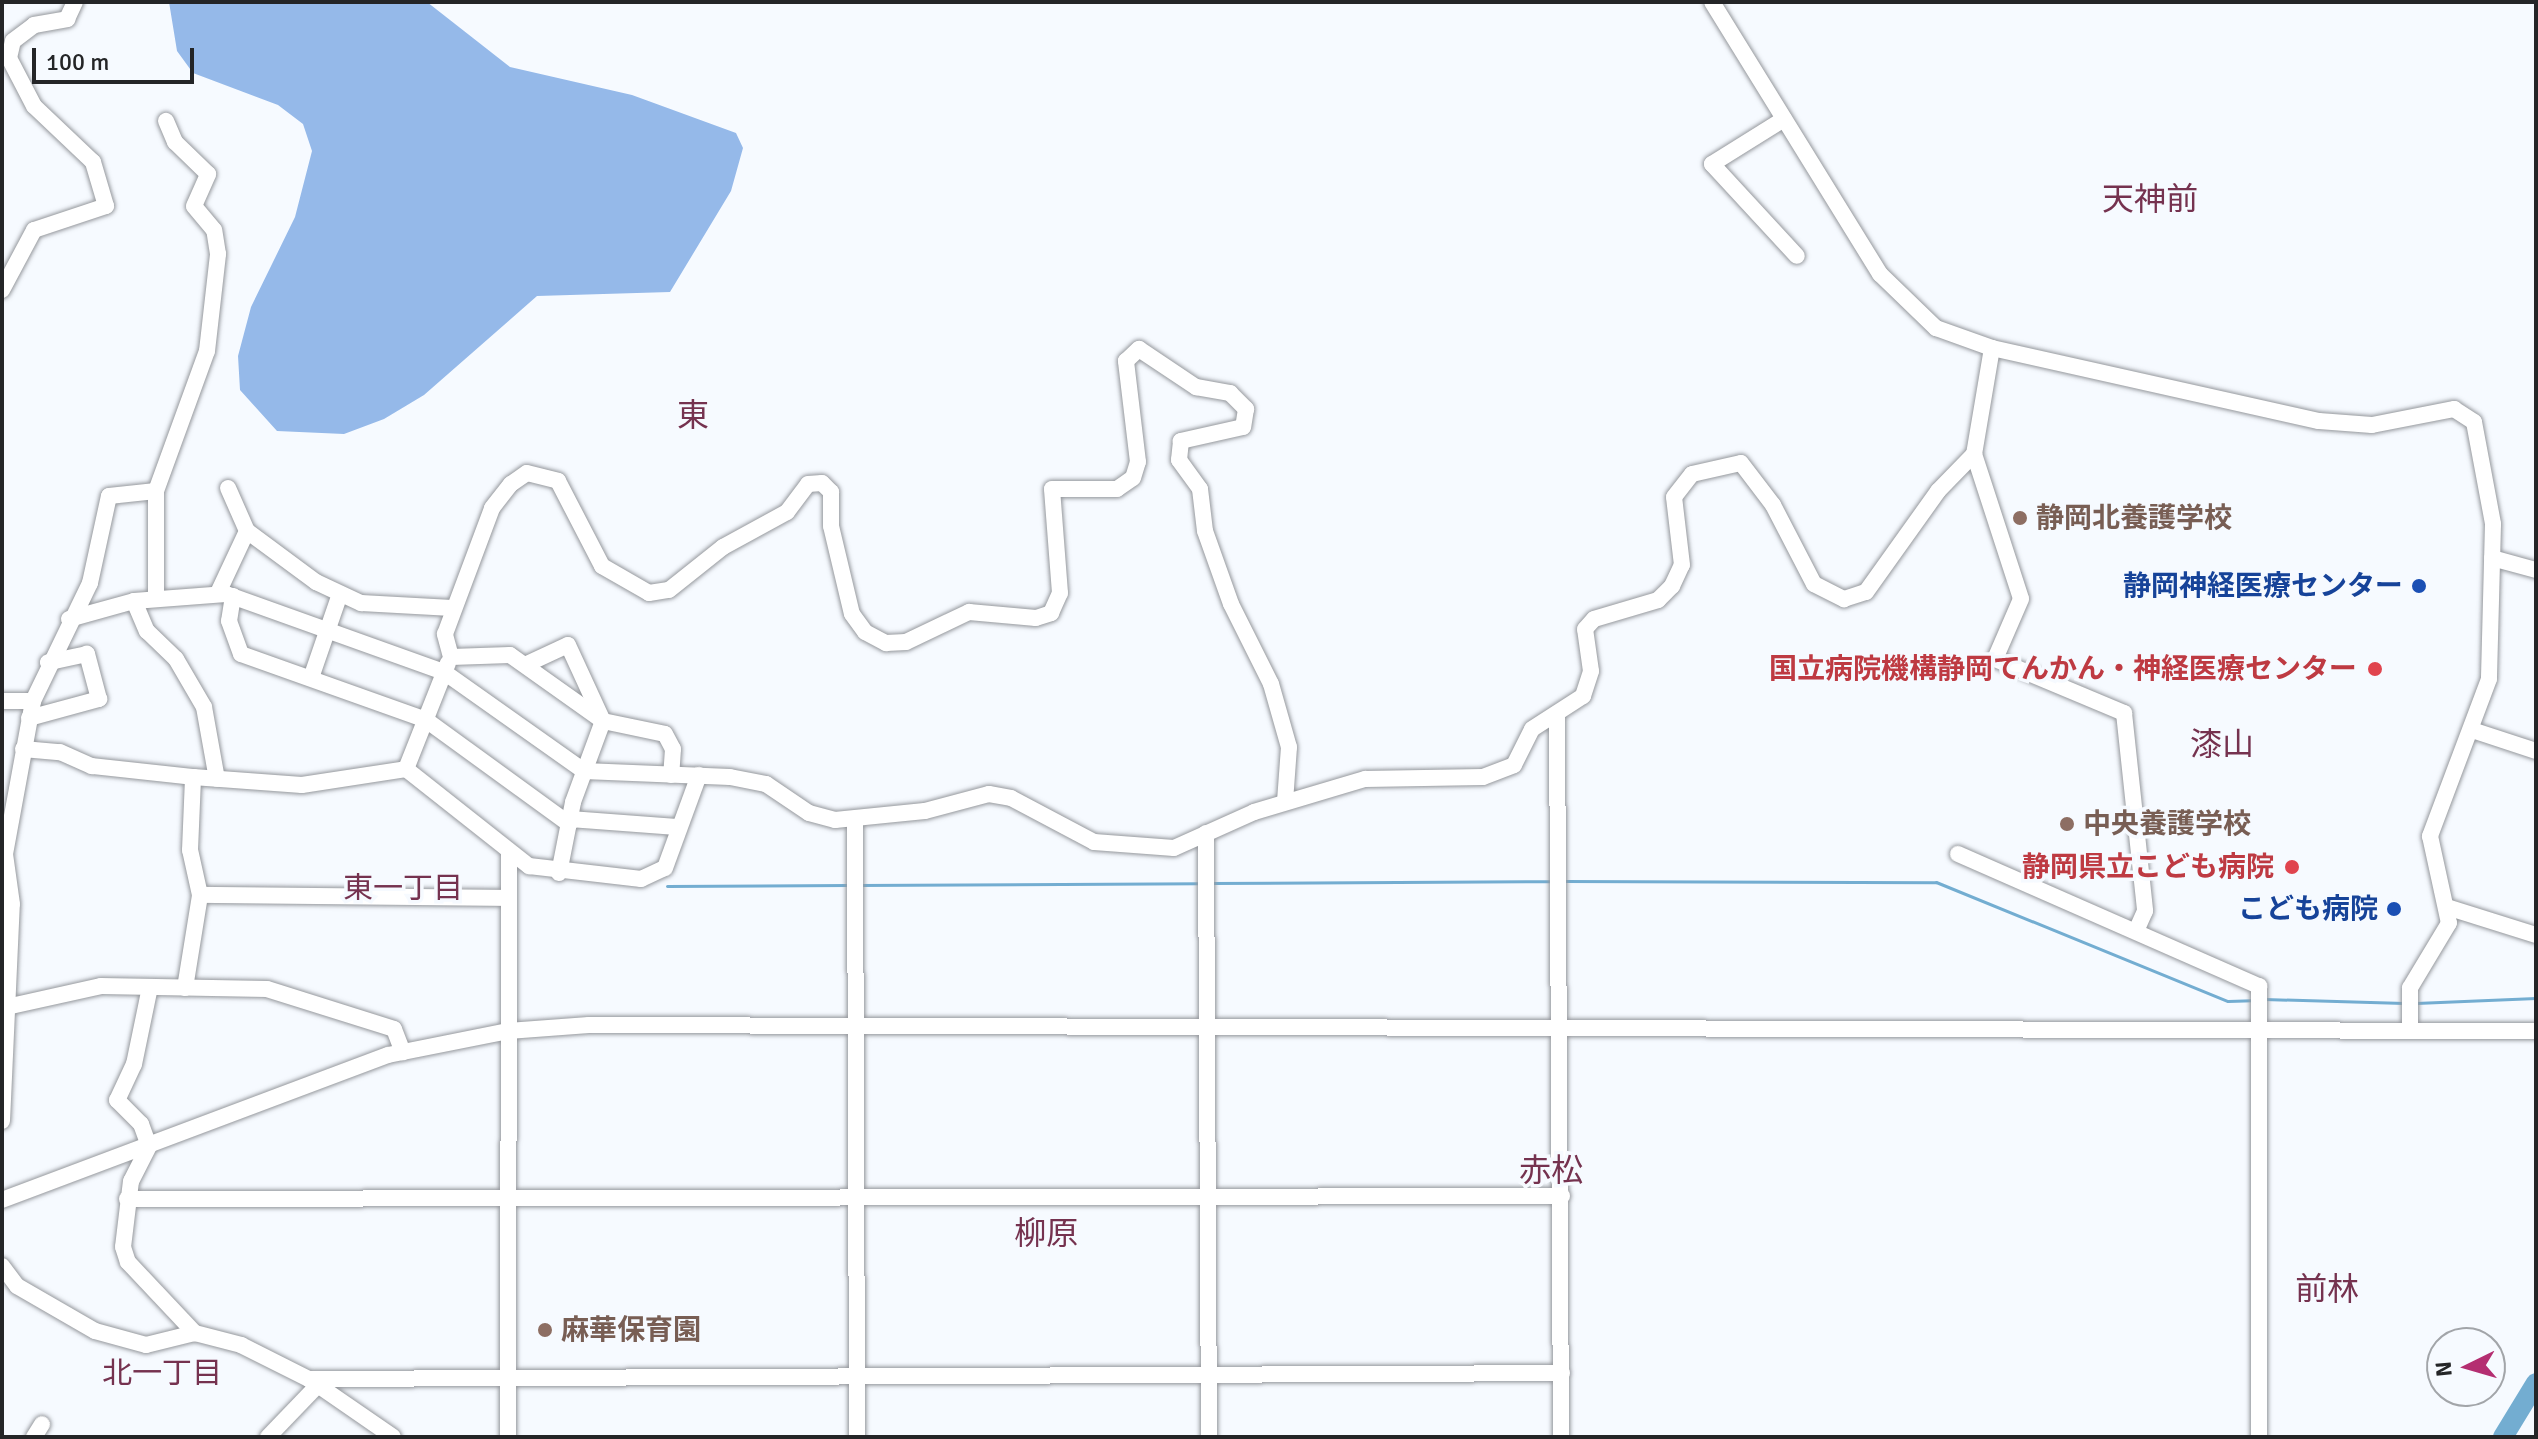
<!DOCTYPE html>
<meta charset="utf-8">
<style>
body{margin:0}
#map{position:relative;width:2538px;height:1439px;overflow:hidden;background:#f6faff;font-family:Signika,"Noto Sans JP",sans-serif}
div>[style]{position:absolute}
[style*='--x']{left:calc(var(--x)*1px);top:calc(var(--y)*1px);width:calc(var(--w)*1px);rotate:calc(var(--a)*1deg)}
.forest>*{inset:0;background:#95b9e9}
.stream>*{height:3px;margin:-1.5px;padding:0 1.5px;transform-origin:1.5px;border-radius:1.5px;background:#73add1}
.river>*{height:20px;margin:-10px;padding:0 10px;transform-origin:10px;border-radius:10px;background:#73add1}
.roads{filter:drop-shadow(0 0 2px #95989d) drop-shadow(0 0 2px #95989d)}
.minor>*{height:16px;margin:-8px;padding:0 8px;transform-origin:8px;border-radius:8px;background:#fff}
.dots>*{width:22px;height:22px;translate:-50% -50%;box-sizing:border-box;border:4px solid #f6faff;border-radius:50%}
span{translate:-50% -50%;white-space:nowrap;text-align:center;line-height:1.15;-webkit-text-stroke:7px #f6faff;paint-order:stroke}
.education-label{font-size:28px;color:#785e54;font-weight:700}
.left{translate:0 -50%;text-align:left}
.transit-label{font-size:28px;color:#164399;font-weight:700}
.right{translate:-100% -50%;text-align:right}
.health-label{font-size:28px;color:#be3a42;font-weight:700}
.neighbourhood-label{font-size:30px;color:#75324f}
.quarter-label{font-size:32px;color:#75324f}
.frame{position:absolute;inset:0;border:4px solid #242527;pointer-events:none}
.north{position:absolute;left:2426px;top:1327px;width:80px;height:80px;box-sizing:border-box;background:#f6faff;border:2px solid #a2a5a9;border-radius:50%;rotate:265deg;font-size:22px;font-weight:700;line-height:32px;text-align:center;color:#242527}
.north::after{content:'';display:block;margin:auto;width:28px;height:36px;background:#b42e71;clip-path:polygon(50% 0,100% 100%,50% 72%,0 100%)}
.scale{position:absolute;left:32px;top:48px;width:162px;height:36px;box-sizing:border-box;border:4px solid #242527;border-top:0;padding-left:10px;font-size:24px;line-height:28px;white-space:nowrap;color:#242527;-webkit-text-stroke:6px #f6faff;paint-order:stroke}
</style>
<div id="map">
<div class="forest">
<div style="clip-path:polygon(169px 2px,427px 2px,510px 67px,632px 95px,736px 133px,743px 148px,731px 191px,670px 292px,537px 296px,424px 395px,384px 419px,344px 434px,277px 431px,240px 390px,238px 356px,251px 307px,295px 217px,312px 151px,303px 124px,278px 105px,193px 73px,177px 51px)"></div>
</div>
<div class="stream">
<div style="--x:1563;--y:881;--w:373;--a:0.2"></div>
<div style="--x:1936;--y:882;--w:315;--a:22.2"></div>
<div style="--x:2228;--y:1001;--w:24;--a:-2"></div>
<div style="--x:1211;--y:883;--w:341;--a:-0.3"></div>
<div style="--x:859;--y:885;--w:341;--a:-0.3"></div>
<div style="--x:667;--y:886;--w:181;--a:-0.3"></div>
<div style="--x:2264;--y:999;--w:140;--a:1.6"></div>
<div style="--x:2416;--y:1003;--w:120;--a:-2.4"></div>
</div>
<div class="river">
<div style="--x:2503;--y:1437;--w:63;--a:-58.6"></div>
</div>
<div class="roads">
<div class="minor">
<div style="--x:1712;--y:2;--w:320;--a:58.3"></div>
<div style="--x:1880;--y:274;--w:78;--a:44"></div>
<div style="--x:1936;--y:328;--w:59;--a:19.7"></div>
<div style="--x:1992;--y:348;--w:335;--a:12.6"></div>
<div style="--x:2319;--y:421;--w:53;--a:4.3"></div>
<div style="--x:2372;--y:425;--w:84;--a:-11"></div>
<div style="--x:2454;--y:409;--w:24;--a:33"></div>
<div style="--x:2474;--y:422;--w:104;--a:79.4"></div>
<div style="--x:2493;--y:524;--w:155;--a:91.5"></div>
<div style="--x:2489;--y:679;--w:168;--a:110.6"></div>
<div style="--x:2430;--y:836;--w:89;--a:77.7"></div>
<div style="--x:2449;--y:923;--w:76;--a:121"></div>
<div style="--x:2410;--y:988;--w:43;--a:90"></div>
<div style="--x:1784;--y:119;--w:85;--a:148"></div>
<div style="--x:1712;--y:164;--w:125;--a:47.3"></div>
<div style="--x:2;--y:290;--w:68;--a:-61.9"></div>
<div style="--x:34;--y:230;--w:76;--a:-18.4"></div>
<div style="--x:106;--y:206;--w:46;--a:-106.5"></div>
<div style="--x:93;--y:162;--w:81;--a:-136.5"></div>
<div style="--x:34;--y:106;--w:54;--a:-117.5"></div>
<div style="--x:9;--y:58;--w:17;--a:-77"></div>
<div style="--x:13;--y:41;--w:26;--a:-37"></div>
<div style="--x:34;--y:25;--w:34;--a:-10"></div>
<div style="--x:67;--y:19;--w:19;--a:-65"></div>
<div style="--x:1992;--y:348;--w:108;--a:99.6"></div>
<div style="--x:1974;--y:454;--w:152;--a:72"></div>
<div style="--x:2021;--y:599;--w:65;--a:113.4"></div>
<div style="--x:1995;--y:659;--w:140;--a:22.7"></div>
<div style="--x:2124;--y:713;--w:199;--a:83.9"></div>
<div style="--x:2145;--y:911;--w:22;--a:114"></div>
<div style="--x:247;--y:531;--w:86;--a:36.5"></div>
<div style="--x:316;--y:582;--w:50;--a:25"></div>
<div style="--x:361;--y:603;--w:91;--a:3.1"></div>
<div style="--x:2492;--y:558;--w:46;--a:15.3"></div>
<div style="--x:218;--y:593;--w:68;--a:-64.9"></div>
<div style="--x:247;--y:531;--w:47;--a:-113.8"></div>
<div style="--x:233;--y:596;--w:25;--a:99"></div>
<div style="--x:229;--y:621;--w:35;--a:70"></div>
<div style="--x:241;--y:654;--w:196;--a:19.6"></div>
<div style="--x:426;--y:720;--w:177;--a:36"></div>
<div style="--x:156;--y:598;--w:107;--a:-90"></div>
<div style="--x:156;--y:491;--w:149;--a:-70"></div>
<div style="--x:207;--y:351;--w:98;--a:-83.5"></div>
<div style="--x:218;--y:254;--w:24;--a:-99"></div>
<div style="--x:214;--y:230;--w:31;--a:-130"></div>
<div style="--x:194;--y:206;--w:35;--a:-66"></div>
<div style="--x:208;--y:174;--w:46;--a:-135.9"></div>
<div style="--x:175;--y:142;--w:23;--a:-113"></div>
<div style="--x:134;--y:601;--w:33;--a:67"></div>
<div style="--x:147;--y:631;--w:40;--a:44"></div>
<div style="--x:176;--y:659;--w:56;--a:59.7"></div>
<div style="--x:204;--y:707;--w:73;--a:79.8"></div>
<div style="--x:69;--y:619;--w:67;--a:-15.5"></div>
<div style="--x:134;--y:601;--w:92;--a:-4.4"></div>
<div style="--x:226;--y:594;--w:232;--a:19.7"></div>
<div style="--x:444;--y:672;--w:171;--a:35.3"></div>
<div style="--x:584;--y:771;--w:146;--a:2.4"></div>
<div style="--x:730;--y:777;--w:37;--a:11"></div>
<div style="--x:766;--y:784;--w:52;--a:34"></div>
<div style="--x:809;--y:813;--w:27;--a:15"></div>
<div style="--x:835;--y:820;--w:90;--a:-5.7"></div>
<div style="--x:925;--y:811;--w:66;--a:-14.9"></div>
<div style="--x:989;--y:794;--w:22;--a:10"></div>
<div style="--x:1011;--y:798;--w:94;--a:27.9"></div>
<div style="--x:1094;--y:842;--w:80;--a:4.3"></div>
<div style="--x:1174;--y:848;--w:88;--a:-24.2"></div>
<div style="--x:1254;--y:812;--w:116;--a:-16.6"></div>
<div style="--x:1365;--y:779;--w:118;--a:-1"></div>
<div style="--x:1483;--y:777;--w:33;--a:-21"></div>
<div style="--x:1514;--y:765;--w:40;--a:-63.4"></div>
<div style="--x:1532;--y:729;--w:61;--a:-32.9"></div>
<div style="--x:1583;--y:696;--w:26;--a:-72"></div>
<div style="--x:1591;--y:671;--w:42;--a:-98.1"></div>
<div style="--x:1585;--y:629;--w:13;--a:-48"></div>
<div style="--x:1594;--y:619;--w:67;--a:-16.5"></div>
<div style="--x:1658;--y:600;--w:20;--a:-45"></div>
<div style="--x:1672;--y:586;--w:23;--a:-65"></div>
<div style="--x:1682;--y:565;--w:68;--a:-96.7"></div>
<div style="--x:1674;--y:497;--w:29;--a:-52"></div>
<div style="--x:1692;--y:474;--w:50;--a:-12.7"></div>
<div style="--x:1741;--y:463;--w:53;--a:52.7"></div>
<div style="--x:1773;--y:505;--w:89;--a:62.6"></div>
<div style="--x:1814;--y:584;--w:34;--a:27"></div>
<div style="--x:1844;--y:599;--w:23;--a:-18"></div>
<div style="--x:1866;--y:592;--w:124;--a:-54.5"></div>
<div style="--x:1938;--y:491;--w:52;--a:-45.8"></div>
<div style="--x:527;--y:664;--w:45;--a:-24.9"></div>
<div style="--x:568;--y:645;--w:84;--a:65.3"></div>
<div style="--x:603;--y:721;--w:63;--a:11.8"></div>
<div style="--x:665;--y:734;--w:17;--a:62"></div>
<div style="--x:673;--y:749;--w:26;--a:94"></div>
<div style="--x:311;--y:678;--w:89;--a:-71"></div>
<div style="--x:2;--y:701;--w:31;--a:0"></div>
<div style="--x:1557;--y:715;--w:722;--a:89.68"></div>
<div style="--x:29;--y:718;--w:73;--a:-15.2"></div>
<div style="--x:99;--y:699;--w:47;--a:-104.9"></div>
<div style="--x:87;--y:654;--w:40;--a:168"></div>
<div style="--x:2472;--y:730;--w:67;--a:18.2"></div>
<div style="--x:23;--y:749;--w:37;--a:5"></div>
<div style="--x:60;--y:752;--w:35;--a:24"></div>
<div style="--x:92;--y:766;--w:102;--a:6.2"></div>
<div style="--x:406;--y:769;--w:114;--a:-68.4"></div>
<div style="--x:570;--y:819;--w:107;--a:4.3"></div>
<div style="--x:855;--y:819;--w:618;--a:89.81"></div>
<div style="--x:1206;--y:833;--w:604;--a:89.72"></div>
<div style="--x:1958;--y:854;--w:329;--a:23.7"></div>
<div style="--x:2259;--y:986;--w:451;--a:90"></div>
<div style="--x:559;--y:873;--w:72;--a:-78.8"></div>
<div style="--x:573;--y:802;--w:86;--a:-69.7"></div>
<div style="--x:603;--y:721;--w:114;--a:-144.6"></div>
<div style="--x:510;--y:655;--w:59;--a:178.1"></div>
<div style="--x:451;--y:657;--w:24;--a:-105"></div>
<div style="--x:445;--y:634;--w:134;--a:-69.5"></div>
<div style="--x:492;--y:508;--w:31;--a:-52"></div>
<div style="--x:511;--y:484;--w:19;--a:-35"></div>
<div style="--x:527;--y:473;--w:32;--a:14"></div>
<div style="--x:558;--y:481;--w:96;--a:62.6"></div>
<div style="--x:602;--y:566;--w:54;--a:29.9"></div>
<div style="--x:649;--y:593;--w:20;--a:-9"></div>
<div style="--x:669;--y:590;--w:69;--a:-38.5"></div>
<div style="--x:723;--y:547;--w:73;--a:-28.7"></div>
<div style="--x:787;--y:512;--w:35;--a:-53"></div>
<div style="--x:808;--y:484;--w:14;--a:-4"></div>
<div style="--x:822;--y:483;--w:13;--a:45"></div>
<div style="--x:831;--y:492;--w:34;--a:90"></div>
<div style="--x:831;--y:526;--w:90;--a:76.6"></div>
<div style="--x:852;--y:614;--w:22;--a:54"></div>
<div style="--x:865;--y:632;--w:24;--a:28"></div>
<div style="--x:886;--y:643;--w:20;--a:-3"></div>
<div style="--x:906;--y:642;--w:70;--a:-25.5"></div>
<div style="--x:969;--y:612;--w:67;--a:5.1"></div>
<div style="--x:1036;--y:618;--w:16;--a:-18"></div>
<div style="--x:1051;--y:613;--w:22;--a:-66"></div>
<div style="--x:1060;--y:593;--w:104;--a:-94.4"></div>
<div style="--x:1052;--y:489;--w:65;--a:0"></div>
<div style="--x:1117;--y:489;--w:19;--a:-35"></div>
<div style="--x:1133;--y:478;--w:17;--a:-73"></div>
<div style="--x:1138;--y:462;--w:102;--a:-96.8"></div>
<div style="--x:1126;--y:361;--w:18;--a:-43"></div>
<div style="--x:1139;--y:349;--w:69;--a:33.7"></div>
<div style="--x:1196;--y:387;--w:35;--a:10"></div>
<div style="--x:1230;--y:393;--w:23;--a:45"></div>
<div style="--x:1246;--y:409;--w:18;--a:99"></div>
<div style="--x:1243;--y:427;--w:64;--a:167.3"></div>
<div style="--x:1181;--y:441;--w:19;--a:96"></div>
<div style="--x:1179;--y:460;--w:36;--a:54"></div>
<div style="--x:1200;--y:489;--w:42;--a:83.2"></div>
<div style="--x:1205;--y:531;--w:77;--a:70.4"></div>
<div style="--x:1231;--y:604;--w:89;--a:63.4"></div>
<div style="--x:1271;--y:684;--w:66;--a:74.1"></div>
<div style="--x:1289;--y:747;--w:54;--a:94.2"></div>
<div style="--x:506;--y:898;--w:306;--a:-179.4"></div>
<div style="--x:200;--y:895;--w:46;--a:-102.5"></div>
<div style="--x:190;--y:850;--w:73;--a:-87.6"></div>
<div style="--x:193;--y:777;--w:109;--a:4.2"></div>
<div style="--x:302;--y:785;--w:105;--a:-8.7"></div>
<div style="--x:406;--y:769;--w:157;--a:38.3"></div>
<div style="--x:529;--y:866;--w:113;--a:6.6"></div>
<div style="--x:641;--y:879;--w:26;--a:-25"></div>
<div style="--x:665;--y:868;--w:99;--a:-69.9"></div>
<div style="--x:2450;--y:908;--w:90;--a:17.4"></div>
<div style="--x:150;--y:987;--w:79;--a:101.7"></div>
<div style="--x:134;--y:1064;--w:40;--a:115"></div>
<div style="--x:117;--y:1100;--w:34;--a:45"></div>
<div style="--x:141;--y:1124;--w:23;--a:70"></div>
<div style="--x:149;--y:1146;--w:39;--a:117"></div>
<div style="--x:131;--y:1181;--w:66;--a:96.9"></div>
<div style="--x:123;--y:1247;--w:16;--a:72"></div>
<div style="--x:128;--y:1262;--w:98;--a:46.7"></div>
<div style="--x:185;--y:988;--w:94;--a:-80.8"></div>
<div style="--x:2;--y:1008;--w:101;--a:-12.5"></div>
<div style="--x:101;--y:986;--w:166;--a:1"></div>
<div style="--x:267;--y:989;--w:133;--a:17.5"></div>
<div style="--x:394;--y:1029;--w:25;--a:69"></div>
<div style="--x:2;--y:1121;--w:217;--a:-87.4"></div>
<div style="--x:12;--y:904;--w:50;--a:-98"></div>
<div style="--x:5;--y:854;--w:156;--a:-79.6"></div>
<div style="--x:33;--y:701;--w:131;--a:-64.2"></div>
<div style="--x:90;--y:583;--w:89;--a:-77.7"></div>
<div style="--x:109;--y:496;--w:47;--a:-6.1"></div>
<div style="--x:127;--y:1199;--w:1435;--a:-0.12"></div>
<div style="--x:2;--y:1200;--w:412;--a:-20.6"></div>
<div style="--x:388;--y:1055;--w:122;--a:-11.3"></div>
<div style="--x:508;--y:1031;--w:81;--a:-4.2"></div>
<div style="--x:589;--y:1025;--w:1947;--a:0.18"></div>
<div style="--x:2;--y:1266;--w:25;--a:53"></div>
<div style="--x:17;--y:1286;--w:90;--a:30"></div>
<div style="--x:95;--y:1331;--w:53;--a:15.4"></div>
<div style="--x:146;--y:1345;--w:50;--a:-13.8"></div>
<div style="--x:195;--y:1333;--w:48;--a:14.6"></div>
<div style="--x:241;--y:1345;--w:76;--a:26.6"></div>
<div style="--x:309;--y:1379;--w:102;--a:34.6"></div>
<div style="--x:309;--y:1379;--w:1253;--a:-0.27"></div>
<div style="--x:34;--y:1437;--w:15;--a:-58"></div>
<div style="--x:268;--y:1437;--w:71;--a:-46.1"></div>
<div style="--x:508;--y:1437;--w:584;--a:-89.9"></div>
</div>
</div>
<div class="dots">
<div style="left:2020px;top:518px;background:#8d6e63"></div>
<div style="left:2419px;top:586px;background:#1a4fb4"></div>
<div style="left:2375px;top:669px;background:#e0444e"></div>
<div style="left:2067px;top:824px;background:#8d6e63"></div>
<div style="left:2292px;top:867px;background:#e0444e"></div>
<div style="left:2394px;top:909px;background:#1a4fb4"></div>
<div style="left:545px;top:1330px;background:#8d6e63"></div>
</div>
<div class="education-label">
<span class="left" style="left:2036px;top:518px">静岡北養護学校</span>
<span class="left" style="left:2083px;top:824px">中央養護学校</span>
<span class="left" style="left:561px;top:1330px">麻華保育園</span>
</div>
<div class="transit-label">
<span class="right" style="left:2403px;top:586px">静岡神経医療センター</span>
<span class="right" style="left:2378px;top:909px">こども病院</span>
</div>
<div class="health-label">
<span class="right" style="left:2357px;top:669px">国立病院機構静岡てんかん・神経医療センター</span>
<span class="right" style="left:2274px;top:867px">静岡県立こども病院</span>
</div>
<div class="neighbourhood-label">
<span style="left:403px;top:889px">東一丁目</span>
<span style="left:162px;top:1374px">北一丁目</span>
</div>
<div class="quarter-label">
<span style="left:2150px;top:200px">天神前</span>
<span style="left:693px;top:416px">東</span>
<span style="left:2222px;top:745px">漆山</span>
<span style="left:1551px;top:1171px">赤松</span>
<span style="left:1046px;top:1234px">柳原</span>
<span style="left:2327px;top:1290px">前林</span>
</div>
<div class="frame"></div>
<div class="north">N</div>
<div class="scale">100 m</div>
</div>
